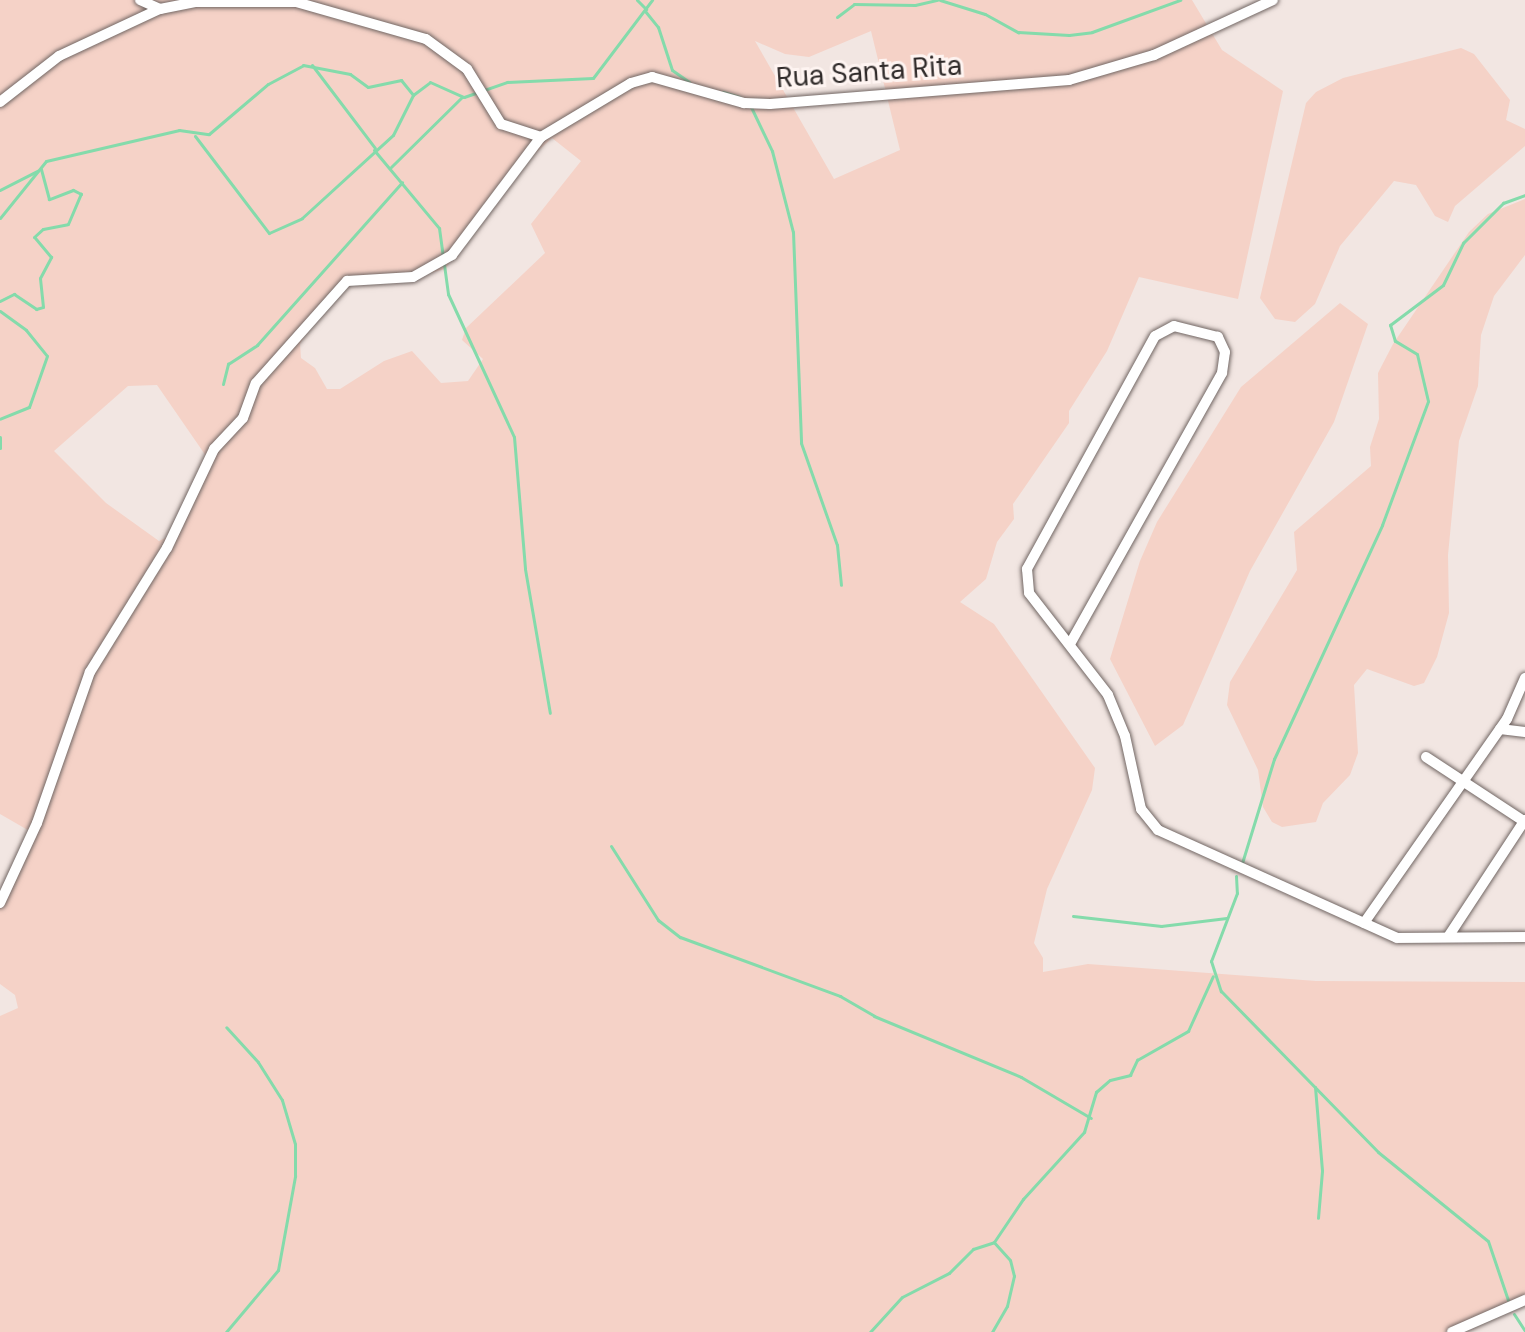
<!DOCTYPE html>
<style>
body{margin:0}
#map{position:relative;width:1525px;height:1332px;overflow:hidden;background:#f2e6e2;font-family:"DM Sans",sans-serif}
div>[style]{position:absolute}
[style*='--x']{left:calc(var(--x)*1px);top:calc(var(--y)*1px);width:calc(var(--w)*1px);rotate:calc(var(--a)*1deg)}
.green>*{inset:0;background:#f5d2c7}
.stream>*{height:3px;margin:-1.5px;padding:0 1.5px;transform-origin:1.5px;border-radius:1.5px;background:#84dbab}
.roads{filter:drop-shadow(0 0 2px #716663) drop-shadow(0 0 2px #716663)}
.minor>*{height:10px;margin:-5px;padding:0 5px;transform-origin:5px;border-radius:5px;background:#fff}
span{translate:-50% -50%;white-space:nowrap;text-align:center;line-height:1.15;-webkit-text-stroke:6px #fef4f1;paint-order:stroke}
.street-label{font-size:28px;color:#2f2a29}
</style>
<div id="map">
<div class="green">
<div style="clip-path:polygon(evenodd,0 0,175px 0,203px 5px,295px 0,1192px 0,1222px 50px,1283px 91px,1238px 299px,1139px 277px,1107px 351px,1069px 411px,1069px 423px,1013px 504px,1014px 519px,997px 542px,986px 579px,960px 602px,994px 624px,1095px 768px,1092px 790px,1047px 889px,1034px 943px,1043px 958px,1043px 972px,1088px 964px,1316px 981px,1525px 982px,1525px 1301px,1449px 1332px,0 1332px,0 1016px,18px 1008px,15px 995px,0 984px,0 897px,33px 833px,0 814px,0 0,871px 31px,900px 150px,834px 179px,755px 41px,785px 54px,809px 57px,871px 31px,0 0,552px 138px,581px 161px,531px 224px,545px 253px,466px 328px,462px 340px,483px 359px,468px 381px,441px 383px,412px 351px,384px 361px,340px 389px,327px 389px,315px 368px,301px 358px,300px 344px,317px 311px,349px 277px,403px 281px,445px 269px,527px 161px,552px 138px,0 0,157px 385px,206px 456px,174px 534px,159px 541px,106px 503px,54px 451px,128px 386px,157px 385px)"></div>
<div style="clip-path:polygon(1461px 48px,1474px 54px,1510px 100px,1506px 120px,1525px 129px,1525px 146px,1455px 206px,1448px 222px,1435px 216px,1416px 185px,1394px 181px,1340px 246px,1315px 304px,1295px 322px,1275px 319px,1260px 298px,1306px 103px,1316px 92px,1343px 78px)"></div>
<div style="clip-path:polygon(1525px 199px,1525px 255px,1494px 296px,1481px 335px,1478px 386px,1459px 441px,1448px 555px,1449px 613px,1437px 657px,1424px 683px,1414px 686px,1367px 669px,1354px 685px,1358px 753px,1350px 775px,1323px 803px,1316px 822px,1282px 827px,1272px 822px,1263px 807px,1258px 770px,1227px 705px,1230px 682px,1297px 570px,1294px 532px,1371px 466px,1370px 447px,1379px 419px,1378px 373px,1393px 344px,1469px 232px,1488px 214px)"></div>
<div style="clip-path:polygon(1340px 303px,1368px 324px,1334px 422px,1250px 571px,1183px 725px,1155px 746px,1110px 659px,1140px 561px,1157px 522px,1241px 387px)"></div>
</div>
<div class="stream">
<div style="--x:637;--y:0;--w:13;--a:45"></div>
<div style="--x:940;--y:0;--w:47;--a:17.3"></div>
<div style="--x:985;--y:14;--w:38;--a:29"></div>
<div style="--x:1018;--y:32;--w:51;--a:3.4"></div>
<div style="--x:1069;--y:35;--w:23;--a:-7"></div>
<div style="--x:1092;--y:32;--w:94;--a:-20"></div>
<div style="--x:645;--y:11;--w:21;--a:51"></div>
<div style="--x:658;--y:27;--w:45;--a:72"></div>
<div style="--x:672;--y:70;--w:21;--a:35"></div>
<div style="--x:837;--y:17;--w:21;--a:-37"></div>
<div style="--x:854;--y:4;--w:61;--a:0.9"></div>
<div style="--x:915;--y:5;--w:23;--a:-13"></div>
<div style="--x:312;--y:65;--w:104;--a:52.8"></div>
<div style="--x:723;--y:92;--w:17;--a:17"></div>
<div style="--x:413;--y:95;--w:21;--a:-37"></div>
<div style="--x:430;--y:82;--w:37;--a:24"></div>
<div style="--x:464;--y:97;--w:46;--a:-19.2"></div>
<div style="--x:507;--y:82;--w:86;--a:-2.7"></div>
<div style="--x:593;--y:78;--w:98;--a:-52.9"></div>
<div style="--x:751;--y:107;--w:49;--a:64.5"></div>
<div style="--x:772;--y:151;--w:84;--a:75.5"></div>
<div style="--x:793;--y:232;--w:211;--a:87.8"></div>
<div style="--x:801;--y:443;--w:108;--a:70.6"></div>
<div style="--x:837;--y:545;--w:40;--a:84.3"></div>
<div style="--x:195;--y:136;--w:122;--a:52.7"></div>
<div style="--x:269;--y:233;--w:36;--a:-24"></div>
<div style="--x:302;--y:218;--w:123;--a:-42.4"></div>
<div style="--x:393;--y:135;--w:45;--a:-63.4"></div>
<div style="--x:374;--y:150;--w:102;--a:50.2"></div>
<div style="--x:439;--y:228;--w:67;--a:82.2"></div>
<div style="--x:448;--y:294;--w:157;--a:65.2"></div>
<div style="--x:514;--y:437;--w:132;--a:85.2"></div>
<div style="--x:525;--y:569;--w:146;--a:80.2"></div>
<div style="--x:391;--y:167;--w:100;--a:-44.6"></div>
<div style="--x:0;--y:190;--w:42;--a:-27.2"></div>
<div style="--x:0;--y:218;--w:73;--a:-51.1"></div>
<div style="--x:46;--y:161;--w:137;--a:-13.1"></div>
<div style="--x:179;--y:130;--w:30;--a:8"></div>
<div style="--x:209;--y:134;--w:77;--a:-40.3"></div>
<div style="--x:268;--y:84;--w:40;--a:-28"></div>
<div style="--x:303;--y:65;--w:48;--a:10.8"></div>
<div style="--x:350;--y:74;--w:22;--a:36"></div>
<div style="--x:368;--y:87;--w:34;--a:-12"></div>
<div style="--x:401;--y:80;--w:19;--a:51"></div>
<div style="--x:0;--y:301;--w:16;--a:-27"></div>
<div style="--x:14;--y:294;--w:27;--a:34"></div>
<div style="--x:36;--y:309;--w:7;--a:-16"></div>
<div style="--x:43;--y:307;--w:29;--a:-96"></div>
<div style="--x:40;--y:278;--w:24;--a:-62"></div>
<div style="--x:51;--y:257;--w:26;--a:-130"></div>
<div style="--x:34;--y:237;--w:12;--a:-42"></div>
<div style="--x:43;--y:229;--w:25;--a:-11"></div>
<div style="--x:68;--y:224;--w:33;--a:-67"></div>
<div style="--x:81;--y:194;--w:9;--a:-153"></div>
<div style="--x:73;--y:190;--w:26;--a:159"></div>
<div style="--x:49;--y:199;--w:31;--a:-105"></div>
<div style="--x:0;--y:311;--w:32;--a:36"></div>
<div style="--x:26;--y:330;--w:33;--a:51"></div>
<div style="--x:47;--y:356;--w:54;--a:109.4"></div>
<div style="--x:29;--y:407;--w:31;--a:158"></div>
<div style="--x:223;--y:384;--w:21;--a:-76"></div>
<div style="--x:228;--y:364;--w:35;--a:-33"></div>
<div style="--x:257;--y:345;--w:218;--a:-48.3"></div>
<div style="--x:0;--y:437;--w:11;--a:90"></div>
<div style="--x:611;--y:846;--w:88;--a:57.6"></div>
<div style="--x:658;--y:920;--w:28;--a:38"></div>
<div style="--x:680;--y:937;--w:171;--a:20.2"></div>
<div style="--x:840;--y:996;--w:39;--a:30"></div>
<div style="--x:874;--y:1016;--w:159;--a:22.5"></div>
<div style="--x:1021;--y:1077;--w:81;--a:30.4"></div>
<div style="--x:1242;--y:863;--w:109;--a:-72.9"></div>
<div style="--x:1274;--y:759;--w:258;--a:-65.2"></div>
<div style="--x:1382;--y:525;--w:132;--a:-69.6"></div>
<div style="--x:1428;--y:401;--w:48;--a:-103.2"></div>
<div style="--x:1417;--y:354;--w:26;--a:-149"></div>
<div style="--x:1395;--y:341;--w:17;--a:-107"></div>
<div style="--x:1390;--y:325;--w:66;--a:-37"></div>
<div style="--x:1443;--y:285;--w:47;--a:-64.5"></div>
<div style="--x:1463;--y:243;--w:57;--a:-45"></div>
<div style="--x:1503;--y:203;--w:23;--a:-20"></div>
<div style="--x:1236;--y:876;--w:17;--a:87"></div>
<div style="--x:1237;--y:893;--w:73;--a:110.9"></div>
<div style="--x:1211;--y:961;--w:32;--a:72"></div>
<div style="--x:1221;--y:991;--w:225;--a:45.7"></div>
<div style="--x:1378;--y:1152;--w:141;--a:39"></div>
<div style="--x:1488;--y:1241;--w:62;--a:71.3"></div>
<div style="--x:1073;--y:916;--w:89;--a:6.5"></div>
<div style="--x:1161;--y:926;--w:66;--a:-6.9"></div>
<div style="--x:1315;--y:1087;--w:84;--a:85.2"></div>
<div style="--x:1322;--y:1171;--w:47;--a:94.9"></div>
<div style="--x:1514;--y:1314;--w:20;--a:57"></div>
<div style="--x:226;--y:1332;--w:81;--a:-50"></div>
<div style="--x:278;--y:1270;--w:96;--a:-79.7"></div>
<div style="--x:295;--y:1176;--w:32;--a:-90"></div>
<div style="--x:295;--y:1144;--w:46;--a:-106.5"></div>
<div style="--x:282;--y:1100;--w:45;--a:-122.3"></div>
<div style="--x:258;--y:1062;--w:47;--a:-132.4"></div>
<div style="--x:870;--y:1332;--w:47;--a:-47.6"></div>
<div style="--x:902;--y:1297;--w:53;--a:-27.1"></div>
<div style="--x:949;--y:1273;--w:34;--a:-45"></div>
<div style="--x:973;--y:1249;--w:22;--a:-18"></div>
<div style="--x:994;--y:1242;--w:52;--a:-56"></div>
<div style="--x:1023;--y:1199;--w:91;--a:-47.7"></div>
<div style="--x:1084;--y:1132;--w:42;--a:-73.3"></div>
<div style="--x:1096;--y:1092;--w:18;--a:-41"></div>
<div style="--x:1110;--y:1080;--w:21;--a:-14"></div>
<div style="--x:1130;--y:1075;--w:17;--a:-65"></div>
<div style="--x:1137;--y:1060;--w:59;--a:-29.6"></div>
<div style="--x:1188;--y:1031;--w:60;--a:-65.6"></div>
<div style="--x:992;--y:1332;--w:30;--a:-60"></div>
<div style="--x:1007;--y:1306;--w:31;--a:-77"></div>
<div style="--x:1014;--y:1276;--w:16;--a:-104"></div>
<div style="--x:1010;--y:1260;--w:24;--a:-132"></div>
</div>
<div class="roads">
<div class="minor">
<div style="--x:140;--y:0;--w:22;--a:24"></div>
<div style="--x:0;--y:102;--w:75;--a:-37.9"></div>
<div style="--x:59;--y:56;--w:111;--a:-25"></div>
<div style="--x:160;--y:9;--w:37;--a:-11"></div>
<div style="--x:196;--y:2;--w:100;--a:0"></div>
<div style="--x:296;--y:2;--w:135;--a:15.9"></div>
<div style="--x:426;--y:39;--w:51;--a:36.2"></div>
<div style="--x:467;--y:69;--w:65;--a:58.3"></div>
<div style="--x:501;--y:124;--w:42;--a:18"></div>
<div style="--x:541;--y:137;--w:105;--a:-31"></div>
<div style="--x:631;--y:83;--w:22;--a:-16"></div>
<div style="--x:652;--y:77;--w:96;--a:15.8"></div>
<div style="--x:744;--y:103;--w:26;--a:2"></div>
<div style="--x:770;--y:104;--w:300;--a:-4.6"></div>
<div style="--x:1069;--y:80;--w:89;--a:-16.4"></div>
<div style="--x:1154;--y:55;--w:131;--a:-24.8"></div>
<div style="--x:1070;--y:644;--w:311;--a:-60.7"></div>
<div style="--x:1222;--y:373;--w:21;--a:-82"></div>
<div style="--x:1225;--y:352;--w:17;--a:-115"></div>
<div style="--x:1218;--y:337;--w:45;--a:-166"></div>
<div style="--x:1174;--y:326;--w:21;--a:152"></div>
<div style="--x:1155;--y:336;--w:266;--a:118.8"></div>
<div style="--x:1027;--y:569;--w:24;--a:85"></div>
<div style="--x:1029;--y:593;--w:129;--a:52.2"></div>
<div style="--x:1108;--y:695;--w:44;--a:67.5"></div>
<div style="--x:1125;--y:736;--w:75;--a:77.6"></div>
<div style="--x:1141;--y:809;--w:27;--a:51"></div>
<div style="--x:1158;--y:830;--w:262;--a:24.3"></div>
<div style="--x:1397;--y:938;--w:128;--a:-0.4"></div>
<div style="--x:1500;--y:729;--w:25;--a:7"></div>
<div style="--x:1426;--y:757;--w:118;--a:33.3"></div>
<div style="--x:0;--y:903;--w:88;--a:-65.2"></div>
<div style="--x:37;--y:823;--w:160;--a:-70.7"></div>
<div style="--x:90;--y:672;--w:146;--a:-58.2"></div>
<div style="--x:167;--y:548;--w:110;--a:-64.6"></div>
<div style="--x:214;--y:449;--w:42;--a:-46.9"></div>
<div style="--x:243;--y:418;--w:37;--a:-70"></div>
<div style="--x:256;--y:383;--w:137;--a:-48.3"></div>
<div style="--x:347;--y:281;--w:66;--a:-3.5"></div>
<div style="--x:413;--y:277;--w:45;--a:-29.4"></div>
<div style="--x:452;--y:255;--w:148;--a:-53"></div>
<div style="--x:1364;--y:923;--w:249;--a:-55"></div>
<div style="--x:1507;--y:719;--w:45;--a:-66.3"></div>
<div style="--x:1448;--y:937;--w:140;--a:-56.7"></div>
<div style="--x:1452;--y:1332;--w:80;--a:-23.7"></div>
</div>
</div>
<div class="street-label">
<span style="left:869px;top:72px;rotate:-4deg">Rua Santa Rita</span>
</div>
</div>
